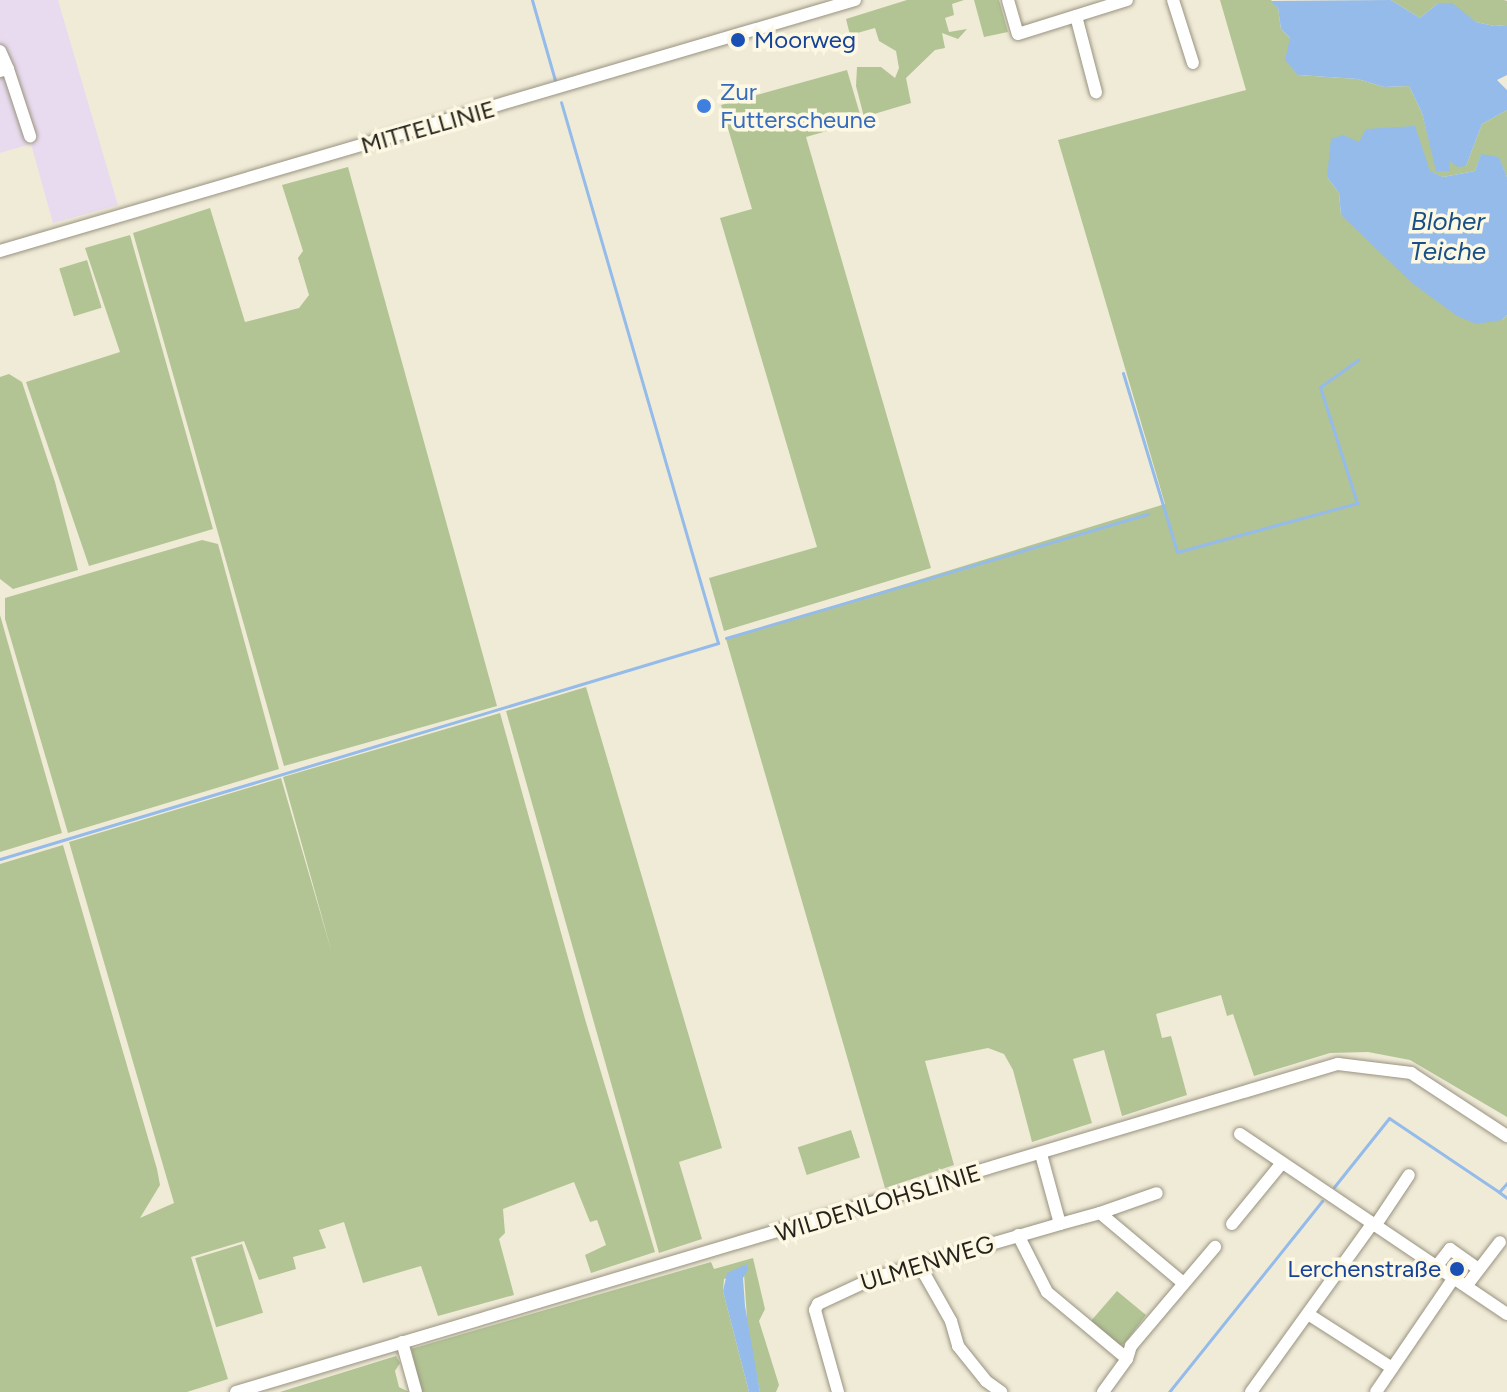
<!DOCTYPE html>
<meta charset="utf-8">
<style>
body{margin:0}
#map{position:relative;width:1507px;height:1392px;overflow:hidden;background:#f0ebd7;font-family:Figtree,sans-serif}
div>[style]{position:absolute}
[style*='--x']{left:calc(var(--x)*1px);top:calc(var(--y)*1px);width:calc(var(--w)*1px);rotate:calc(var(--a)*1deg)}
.commercial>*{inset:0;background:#e9dbef}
.green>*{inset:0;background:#b2c494;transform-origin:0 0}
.water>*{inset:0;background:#94bbe9}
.stream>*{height:3px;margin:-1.5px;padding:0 1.5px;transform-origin:1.5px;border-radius:1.5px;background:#94bbe9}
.roads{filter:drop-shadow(0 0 2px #989380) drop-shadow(0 0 2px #989380)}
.minor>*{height:12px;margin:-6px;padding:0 6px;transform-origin:6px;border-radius:6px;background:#fff}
.dots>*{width:22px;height:22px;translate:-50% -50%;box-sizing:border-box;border:4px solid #fdf8e4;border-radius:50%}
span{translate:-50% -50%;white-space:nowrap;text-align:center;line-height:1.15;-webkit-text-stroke:7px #fdf8e4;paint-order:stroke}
.transit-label{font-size:24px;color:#164399}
.left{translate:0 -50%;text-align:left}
.right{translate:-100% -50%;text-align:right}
.shop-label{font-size:24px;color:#366cbe}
.street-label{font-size:24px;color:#24221b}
.water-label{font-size:26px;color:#174f86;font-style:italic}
</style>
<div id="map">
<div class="commercial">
<div style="clip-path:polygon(0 0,58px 0,118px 205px,53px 223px,31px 144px,0 153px)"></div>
</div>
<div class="green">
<div style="clip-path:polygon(907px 0,964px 0,952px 4px,954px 15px,945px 18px,949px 32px,967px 29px,958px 39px,942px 33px,945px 48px,935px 50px,906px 78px,911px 103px,864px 117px,856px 86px,857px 67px,881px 67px,895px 78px,899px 68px,896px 51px,879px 41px,875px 28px,850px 35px,846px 19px)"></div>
<div style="clip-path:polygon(974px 0,999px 0,1008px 32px,984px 37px)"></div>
<div style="clip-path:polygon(1220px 0,1271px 0,1278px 8px,1281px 29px,1290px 38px,1298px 75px,1358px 79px,1384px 87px,1409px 86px,1422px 113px,1437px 171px,1449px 160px,1466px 166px,1482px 124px,1507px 110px,1507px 177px,1499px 158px,1481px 155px,1475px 171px,1443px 177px,1359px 142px,1327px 177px,1339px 193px,1341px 215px,1502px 320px,1507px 315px,1507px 1117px,1410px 1060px,1368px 1052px,1330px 1053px,1254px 1076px,1233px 1014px,1227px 1016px,1221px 995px,1156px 1014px,1162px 1038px,1171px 1036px,1187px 1095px,1122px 1116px,1104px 1050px,1073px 1059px,1092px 1123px,1032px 1142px,1013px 1070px,1004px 1054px,988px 1048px,925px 1061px,954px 1165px,885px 1188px,726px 639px,1165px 504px,1058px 140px,1246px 90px)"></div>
<div style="clip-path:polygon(1391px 0,1504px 0,1507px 1px,1507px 25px,1494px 26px,1476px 22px,1437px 4px,1420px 18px)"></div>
<div style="clip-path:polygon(847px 70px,862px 121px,806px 137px,931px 568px,724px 631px,709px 578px,817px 547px,720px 218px,752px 209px,721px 105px)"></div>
<div style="clip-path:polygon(348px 167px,497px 706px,284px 766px,133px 233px,210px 208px,245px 322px,299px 308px,309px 295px,298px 258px,303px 251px,282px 185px)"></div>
<div style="clip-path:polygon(130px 235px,213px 529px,89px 566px,26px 382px,120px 352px,85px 248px)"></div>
<div style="left:87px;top:260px;width:50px;height:29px;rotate:73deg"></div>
<div style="clip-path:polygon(9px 374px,22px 382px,55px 482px,78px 570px,13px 589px,0 579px,0 377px)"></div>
<div style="clip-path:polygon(202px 540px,218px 544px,279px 769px,68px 833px,5px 619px,5px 598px)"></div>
<div style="clip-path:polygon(0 615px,62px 833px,0 852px)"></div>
<div style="clip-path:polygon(586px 687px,722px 1148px,679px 1162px,702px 1239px,659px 1253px,506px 711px)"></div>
<div style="clip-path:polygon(500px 713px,585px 1019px,655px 1252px,591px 1273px,585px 1255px,606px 1245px,597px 1220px,590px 1222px,574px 1182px,503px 1209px,505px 1233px,499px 1239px,514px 1295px,438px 1316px,421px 1266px,363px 1283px,344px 1222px,319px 1230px,326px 1248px,293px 1257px,296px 1269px,259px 1280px,244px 1241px,191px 1257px,228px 1379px,187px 1392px,0 1392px,0 864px,63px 845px,157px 1169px,160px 1185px,140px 1218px,174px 1203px,69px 842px,281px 778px,332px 953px,283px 777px)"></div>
<div style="left:851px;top:1130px;width:29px;height:56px;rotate:72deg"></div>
<div style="left:242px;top:1244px;width:72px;height:49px;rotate:73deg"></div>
<div style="clip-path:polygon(753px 1258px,765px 1309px,759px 1321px,779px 1385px,776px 1392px,760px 1392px,748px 1334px,744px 1274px,724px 1279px,723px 1291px,749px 1392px,422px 1392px,411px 1349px,711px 1262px,714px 1269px)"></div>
<div style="clip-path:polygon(1117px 1291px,1146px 1315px,1124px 1344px,1118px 1346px,1090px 1322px)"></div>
<div style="clip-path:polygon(396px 1356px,400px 1363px,395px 1371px,399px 1387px,409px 1392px,280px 1392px)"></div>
</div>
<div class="water">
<div style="clip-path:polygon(1391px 0,1420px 18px,1437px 4px,1452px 3px,1476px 22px,1494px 26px,1507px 25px,1507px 75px,1497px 80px,1507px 90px,1507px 110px,1482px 124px,1466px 166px,1458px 167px,1449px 161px,1450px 171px,1436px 171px,1422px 113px,1409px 86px,1384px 87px,1358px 79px,1298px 75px,1285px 60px,1290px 38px,1281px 29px,1278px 8px,1270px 1px)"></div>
<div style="clip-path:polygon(1415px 126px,1430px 171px,1443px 177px,1475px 171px,1481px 154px,1499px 157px,1507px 177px,1507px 315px,1502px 320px,1476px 324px,1457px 316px,1412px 283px,1341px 215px,1339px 193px,1327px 177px,1331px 139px,1343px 135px,1359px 142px,1366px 129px)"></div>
<div style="clip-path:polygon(747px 1264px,748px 1270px,743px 1278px,745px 1306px,760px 1392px,749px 1392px,723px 1291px,727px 1273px)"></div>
</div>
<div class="stream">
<div style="--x:532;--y:0;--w:83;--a:74"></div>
<div style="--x:1123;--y:373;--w:187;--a:73.2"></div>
<div style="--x:1177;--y:552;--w:187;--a:-15.2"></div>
<div style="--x:1357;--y:503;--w:122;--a:-107.7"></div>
<div style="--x:1320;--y:387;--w:47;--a:-35.4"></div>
<div style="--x:726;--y:638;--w:440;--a:-16.4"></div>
<div style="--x:0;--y:859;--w:750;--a:-16.74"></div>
<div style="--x:718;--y:643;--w:563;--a:-106.18"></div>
<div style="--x:1507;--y:1183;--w:12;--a:132"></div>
<div style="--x:1499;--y:1192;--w:10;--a:37"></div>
<div style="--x:1334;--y:1187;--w:88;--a:-51.4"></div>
<div style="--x:1389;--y:1118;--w:133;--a:33.9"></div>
<div style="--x:1169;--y:1392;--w:245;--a:-51.3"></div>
</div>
<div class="roads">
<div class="minor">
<div style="--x:1008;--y:0;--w:35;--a:74"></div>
<div style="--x:1018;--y:34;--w:114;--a:-17.3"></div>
<div style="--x:1173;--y:0;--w:66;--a:72.4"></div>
<div style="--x:1076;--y:16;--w:79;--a:75.3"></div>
<div style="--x:0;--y:51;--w:20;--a:66"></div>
<div style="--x:0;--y:71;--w:8;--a:-14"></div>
<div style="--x:8;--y:69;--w:71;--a:71.8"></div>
<div style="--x:0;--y:251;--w:891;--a:-16.36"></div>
<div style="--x:1240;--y:1134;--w:322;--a:34"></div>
<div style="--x:1100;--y:1213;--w:60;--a:-19.3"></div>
<div style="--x:1060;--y:1224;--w:41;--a:-15.4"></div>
<div style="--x:1100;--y:1213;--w:107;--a:40.1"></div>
<div style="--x:1232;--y:1224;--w:79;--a:-50.7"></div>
<div style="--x:1375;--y:1226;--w:61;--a:-56.3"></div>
<div style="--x:1018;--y:1235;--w:64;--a:63"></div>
<div style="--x:1047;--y:1292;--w:104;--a:39.9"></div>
<div style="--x:923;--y:1263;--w:12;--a:81"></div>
<div style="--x:925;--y:1275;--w:53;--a:60.5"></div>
<div style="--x:951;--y:1321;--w:26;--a:74"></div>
<div style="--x:958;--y:1346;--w:45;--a:51.3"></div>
<div style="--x:986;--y:1381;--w:19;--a:36"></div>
<div style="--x:1436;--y:1267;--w:23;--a:-52"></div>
<div style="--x:1450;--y:1249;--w:35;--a:35"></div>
<div style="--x:1467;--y:1285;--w:54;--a:-52.5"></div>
<div style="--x:1308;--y:1314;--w:100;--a:32.7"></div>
<div style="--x:402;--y:1342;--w:52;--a:74.4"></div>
<div style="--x:236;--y:1392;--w:1150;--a:-16.58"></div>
<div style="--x:1338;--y:1064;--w:74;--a:7"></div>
<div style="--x:1411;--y:1073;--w:115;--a:33.3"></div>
<div style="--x:838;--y:1392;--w:85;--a:-105.7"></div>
<div style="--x:815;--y:1310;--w:7;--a:-63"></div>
<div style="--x:818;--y:1304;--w:62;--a:-24.9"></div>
<div style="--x:874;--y:1278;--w:194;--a:-16.2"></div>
<div style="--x:1060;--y:1224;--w:73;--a:-105.2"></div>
<div style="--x:1103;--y:1392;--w:41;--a:-54"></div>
<div style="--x:1127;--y:1359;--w:14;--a:-73"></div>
<div style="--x:1131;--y:1346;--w:130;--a:-49.7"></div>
<div style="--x:1251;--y:1392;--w:207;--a:-54.2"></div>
<div style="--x:1376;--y:1392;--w:137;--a:-55.7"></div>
</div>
</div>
<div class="dots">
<div style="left:738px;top:40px;background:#1a4fb4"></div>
<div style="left:704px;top:106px;background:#3f7fe0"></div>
<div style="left:1457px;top:1269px;background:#1a4fb4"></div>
</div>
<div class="transit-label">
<span class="left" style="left:754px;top:40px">Moorweg</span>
<span class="right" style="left:1441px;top:1269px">Lerchenstraße</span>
</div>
<div class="shop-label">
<span class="left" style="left:720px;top:106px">Zur<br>Futterscheune</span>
</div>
<div class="street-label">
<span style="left:428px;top:127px;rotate:-16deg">MITTELLINIE</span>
<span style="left:878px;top:1203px;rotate:-17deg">WILDENLOHSLINIE</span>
<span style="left:927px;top:1263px;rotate:-17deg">ULMENWEG</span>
</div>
<div class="water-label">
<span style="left:1448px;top:237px">Bloher<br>Teiche</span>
</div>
</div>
